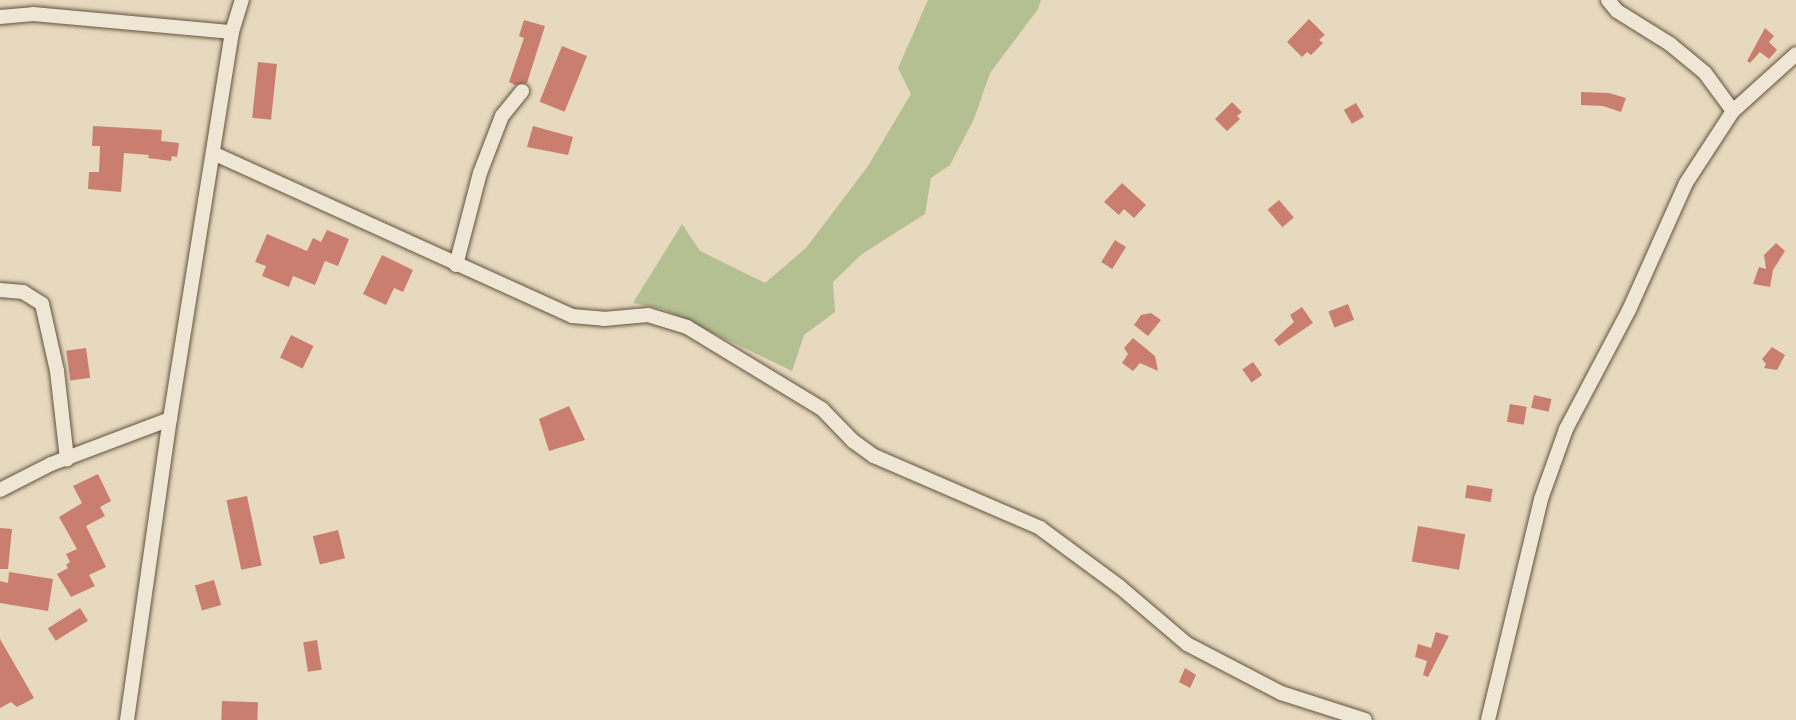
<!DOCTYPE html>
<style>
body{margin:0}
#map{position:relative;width:1796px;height:720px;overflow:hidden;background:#e7d9be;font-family:"Sorts Mill Goudy",serif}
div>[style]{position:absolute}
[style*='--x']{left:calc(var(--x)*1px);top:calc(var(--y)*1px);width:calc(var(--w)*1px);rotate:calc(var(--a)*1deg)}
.green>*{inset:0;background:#b4bf92}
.building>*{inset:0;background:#c97e6f;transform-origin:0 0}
.roads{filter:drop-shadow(0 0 2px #62543e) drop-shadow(0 0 2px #62543e)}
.minor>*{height:14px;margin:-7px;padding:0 7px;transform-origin:7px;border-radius:7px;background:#efe6d5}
span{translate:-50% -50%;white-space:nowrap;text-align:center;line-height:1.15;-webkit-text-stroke:6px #efe6d5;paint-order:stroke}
</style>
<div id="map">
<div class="green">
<div style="clip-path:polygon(928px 0,1041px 0,1038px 9px,990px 73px,974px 119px,950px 165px,931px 178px,925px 214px,862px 254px,833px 282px,835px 312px,804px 335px,792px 371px,663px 309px,633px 303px,682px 224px,700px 251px,765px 283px,806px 248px,868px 166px,911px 94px,898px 68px)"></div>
</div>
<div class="building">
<div style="clip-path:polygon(1309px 19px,1325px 35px,1319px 40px,1323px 43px,1311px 55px,1307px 52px,1302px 57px,1287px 42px)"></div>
<div style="clip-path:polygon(524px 20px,545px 26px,527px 83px,515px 85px,509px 82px,524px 38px,519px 36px)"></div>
<div style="clip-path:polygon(1765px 28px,1774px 36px,1769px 42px,1777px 50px,1769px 59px,1760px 52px,1750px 63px,1747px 61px)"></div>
<div style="left:562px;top:46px;width:27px;height:60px;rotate:22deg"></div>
<div style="left:258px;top:62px;width:19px;height:56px;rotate:6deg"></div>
<div style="clip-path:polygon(1581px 92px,1609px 93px,1626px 98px,1621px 112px,1603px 106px,1581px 105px)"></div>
<div style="clip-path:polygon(1232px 102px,1242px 112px,1237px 116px,1240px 119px,1227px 131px,1215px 119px)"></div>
<div style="left:1356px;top:103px;width:16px;height:14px;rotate:60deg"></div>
<div style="clip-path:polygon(93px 126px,162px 130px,161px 141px,179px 143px,177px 157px,172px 156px,171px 161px,148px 158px,149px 155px,124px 153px,121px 192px,88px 189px,89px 172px,99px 172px,100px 146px,92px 146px)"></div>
<div style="clip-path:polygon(533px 126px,573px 137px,568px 155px,527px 147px)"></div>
<div style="clip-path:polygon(1122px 183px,1146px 205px,1134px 218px,1124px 209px,1119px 215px,1104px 202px)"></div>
<div style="left:1279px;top:200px;width:23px;height:15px;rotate:50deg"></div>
<div style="clip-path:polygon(327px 230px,349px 239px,338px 266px,325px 261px,315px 285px,293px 276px,289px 287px,262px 276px,266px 266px,255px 262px,267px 234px,307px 251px,313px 238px,321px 242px)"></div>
<div style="left:1115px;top:240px;width:13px;height:26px;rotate:32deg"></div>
<div style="clip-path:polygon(1776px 243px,1785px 251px,1773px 270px,1770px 287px,1753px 284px,1759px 267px,1766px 269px,1764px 255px)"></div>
<div style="clip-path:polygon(382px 255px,413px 270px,403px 292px,394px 288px,386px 305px,363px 294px)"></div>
<div style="left:1348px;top:304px;width:17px;height:21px;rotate:69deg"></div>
<div style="clip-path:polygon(1302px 307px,1313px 323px,1279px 346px,1274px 340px,1294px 322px,1290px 315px)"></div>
<div style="clip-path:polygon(1151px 313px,1161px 320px,1148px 336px,1134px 325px,1141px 315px)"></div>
<div style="left:291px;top:335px;width:25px;height:25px;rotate:26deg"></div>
<div style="clip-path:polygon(1133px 338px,1155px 356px,1158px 371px,1140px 363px,1133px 371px,1122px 363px,1128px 354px,1124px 348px)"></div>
<div style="clip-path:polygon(1772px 347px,1785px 355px,1777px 370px,1764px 368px,1766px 364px,1762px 359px)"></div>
<div style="left:86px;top:348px;width:30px;height:20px;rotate:82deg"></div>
<div style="left:1253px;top:362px;width:16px;height:13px;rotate:55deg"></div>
<div style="left:1534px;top:395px;width:18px;height:13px;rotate:13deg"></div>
<div style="left:1510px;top:404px;width:17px;height:18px;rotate:10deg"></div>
<div style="clip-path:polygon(569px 406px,585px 440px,549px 451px,539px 419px)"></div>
<div style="clip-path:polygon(98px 474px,111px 501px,100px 507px,105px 516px,86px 526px,106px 567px,89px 575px,95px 586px,71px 597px,57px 574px,68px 568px,66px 565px,70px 562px,66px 554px,77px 549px,59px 517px,82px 503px,73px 486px)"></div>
<div style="left:1467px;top:485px;width:26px;height:13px;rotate:9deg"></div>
<div style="left:247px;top:496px;width:71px;height:21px;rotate:78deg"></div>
<div style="left:1418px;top:526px;width:48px;height:36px;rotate:10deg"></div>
<div style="clip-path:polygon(0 528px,12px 529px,8px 569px,0 569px)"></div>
<div style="left:338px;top:530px;width:29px;height:26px;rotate:76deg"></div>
<div style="clip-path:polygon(9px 572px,53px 579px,48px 611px,0 603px,0 581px,8px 583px)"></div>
<div style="left:214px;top:580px;width:26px;height:20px;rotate:74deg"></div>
<div style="left:80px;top:608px;width:15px;height:38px;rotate:58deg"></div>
<div style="clip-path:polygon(1436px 632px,1449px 636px,1428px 677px,1423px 675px,1427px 661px,1415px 657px,1418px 644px,1431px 648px)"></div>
<div style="clip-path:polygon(0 639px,34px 698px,17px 707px,11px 702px,0 708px)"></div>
<div style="left:317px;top:640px;width:30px;height:14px;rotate:81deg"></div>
<div style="clip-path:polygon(1185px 668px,1196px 675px,1190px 688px,1179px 682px)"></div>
<div style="left:222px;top:701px;width:36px;height:19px;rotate:2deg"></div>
</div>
<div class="roads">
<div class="minor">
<div style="--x:1608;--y:0;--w:14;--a:51"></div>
<div style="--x:1617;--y:11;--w:62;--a:31.9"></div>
<div style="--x:1670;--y:44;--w:45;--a:39.6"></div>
<div style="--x:1705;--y:73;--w:47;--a:53.6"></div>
<div style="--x:0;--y:17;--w:33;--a:-5"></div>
<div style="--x:33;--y:14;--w:200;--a:5.2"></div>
<div style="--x:215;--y:154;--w:392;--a:24.4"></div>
<div style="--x:572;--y:316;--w:32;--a:5"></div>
<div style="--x:604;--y:319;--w:44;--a:-5.2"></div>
<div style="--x:648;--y:315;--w:41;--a:17.1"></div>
<div style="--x:687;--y:327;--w:158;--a:31.3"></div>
<div style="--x:822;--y:409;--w:45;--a:45.9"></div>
<div style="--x:853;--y:441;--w:26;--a:36"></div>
<div style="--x:874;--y:456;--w:181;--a:23.4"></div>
<div style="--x:1040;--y:528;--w:99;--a:36.4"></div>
<div style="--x:1120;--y:587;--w:88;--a:40.4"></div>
<div style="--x:1187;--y:644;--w:106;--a:27.5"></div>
<div style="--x:1281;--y:693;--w:88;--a:17.8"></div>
<div style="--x:456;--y:265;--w:95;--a:-75.4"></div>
<div style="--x:480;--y:173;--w:61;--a:-68.9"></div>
<div style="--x:502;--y:116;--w:32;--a:-51"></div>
<div style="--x:0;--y:290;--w:23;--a:5"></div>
<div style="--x:23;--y:292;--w:22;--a:32"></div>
<div style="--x:42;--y:304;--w:69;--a:77.4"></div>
<div style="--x:57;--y:371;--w:89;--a:83.5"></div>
<div style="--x:0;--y:490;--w:57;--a:-27"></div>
<div style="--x:51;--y:464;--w:127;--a:-20.7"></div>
<div style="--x:127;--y:720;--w:304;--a:-81.9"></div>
<div style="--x:170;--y:419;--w:392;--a:-80.9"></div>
<div style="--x:232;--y:32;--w:34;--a:-73"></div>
<div style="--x:1488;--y:720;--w:227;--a:-76.5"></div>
<div style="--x:1541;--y:499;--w:74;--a:-70.3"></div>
<div style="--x:1566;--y:429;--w:135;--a:-62.1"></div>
<div style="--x:1629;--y:310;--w:139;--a:-65.8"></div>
<div style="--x:1686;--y:183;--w:86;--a:-56.9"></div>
<div style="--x:1733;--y:111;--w:85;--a:-42.1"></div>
</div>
</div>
</div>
